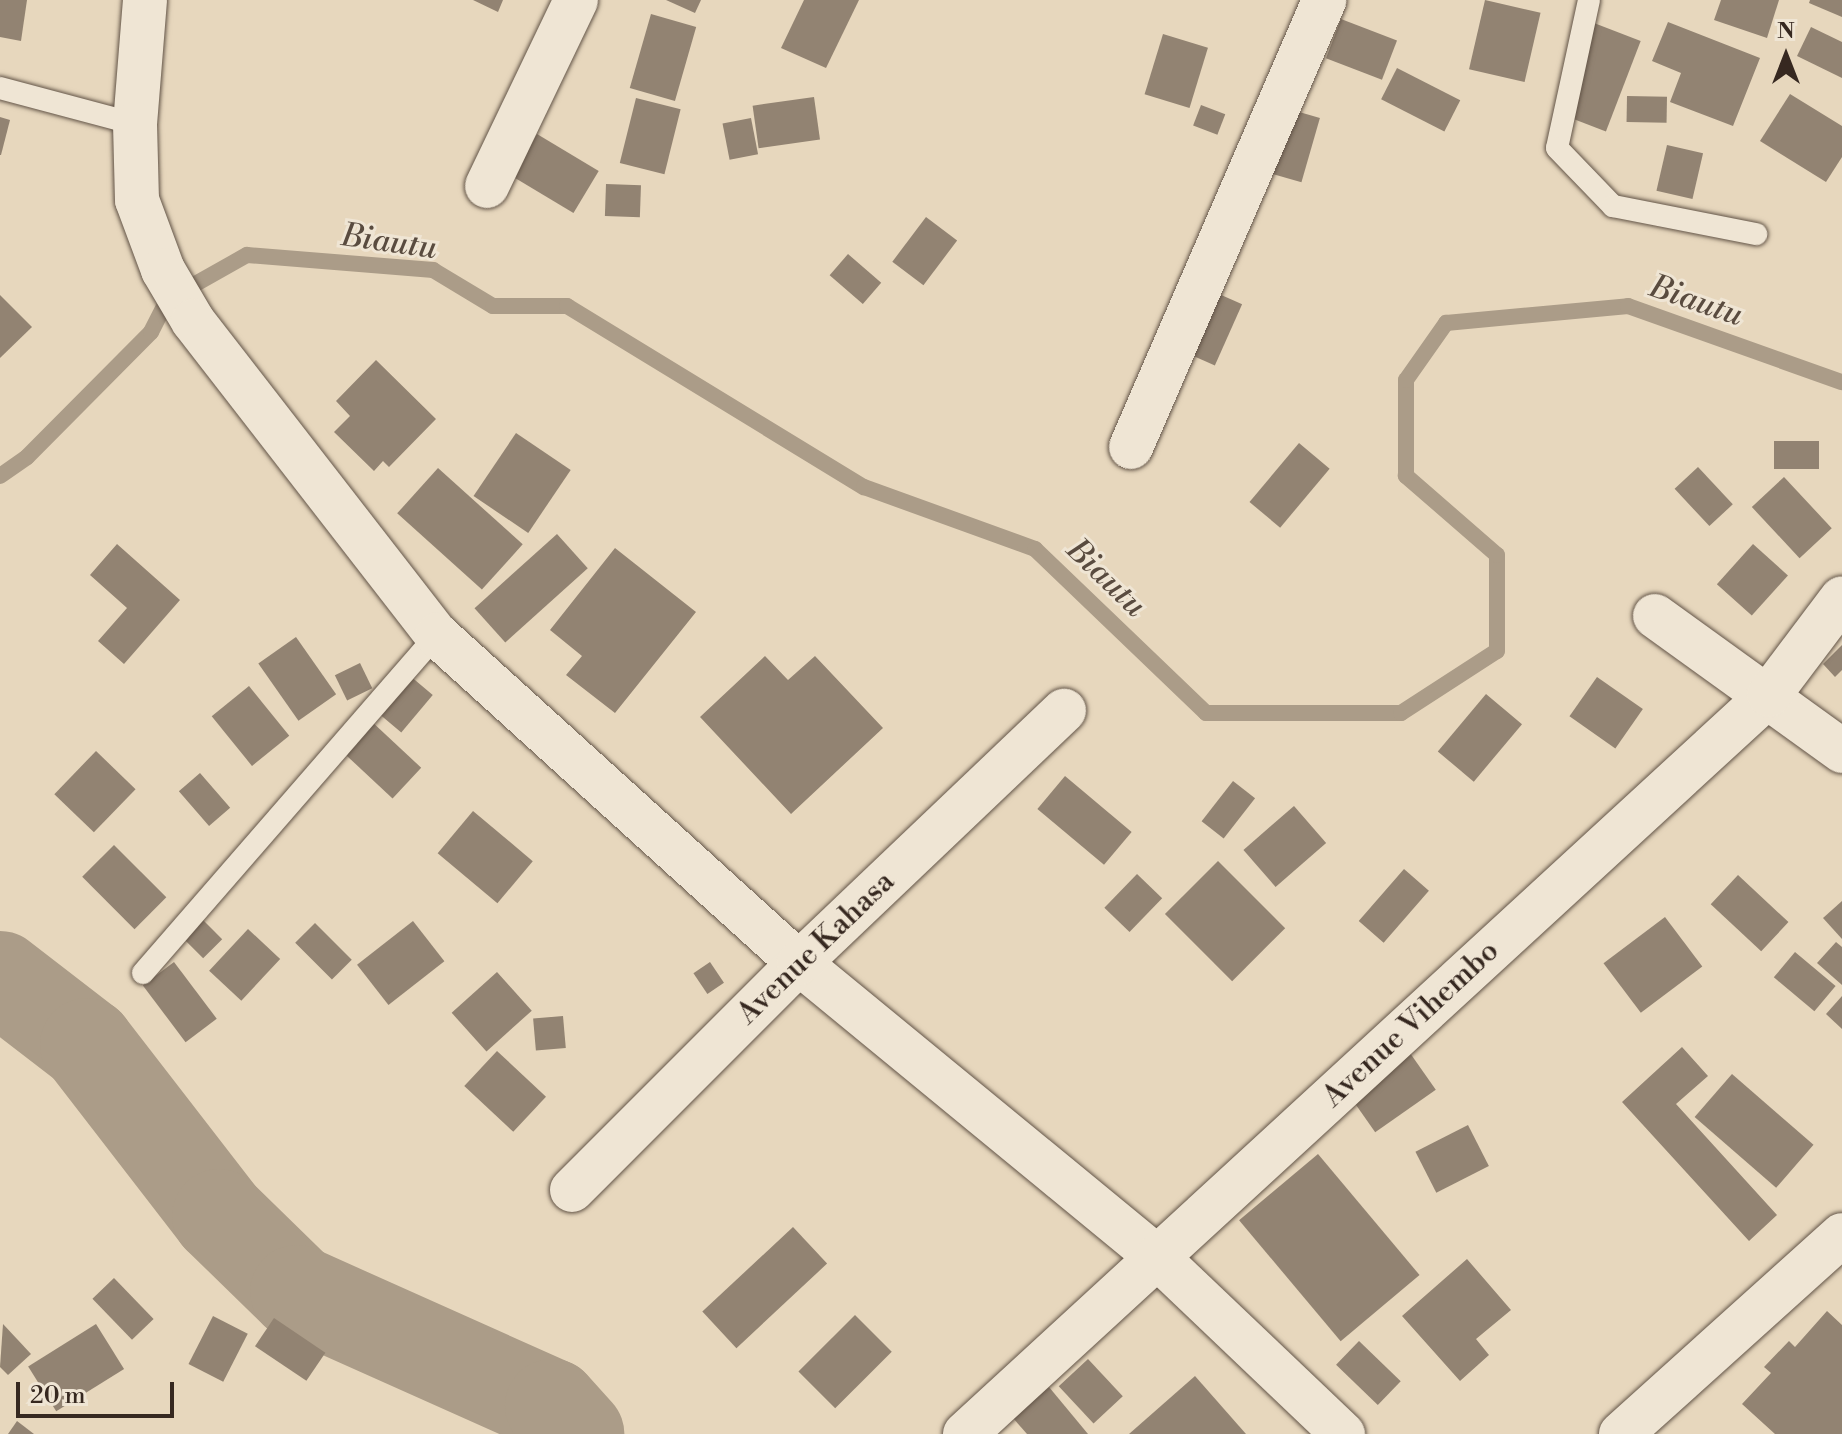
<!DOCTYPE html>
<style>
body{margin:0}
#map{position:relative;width:1842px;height:1434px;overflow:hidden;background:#e7d7bd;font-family:"Libre Bodoni",serif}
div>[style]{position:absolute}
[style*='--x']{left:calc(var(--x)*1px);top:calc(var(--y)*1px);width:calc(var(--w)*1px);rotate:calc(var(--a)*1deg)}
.stream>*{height:16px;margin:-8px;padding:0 8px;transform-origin:8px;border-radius:8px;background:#ab9c88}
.river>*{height:94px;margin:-47px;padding:0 47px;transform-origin:47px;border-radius:47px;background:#ab9c88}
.building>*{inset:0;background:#928372;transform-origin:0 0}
.roads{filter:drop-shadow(0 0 2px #625447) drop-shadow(0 0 2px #625447)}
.lane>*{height:22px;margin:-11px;padding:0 11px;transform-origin:11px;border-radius:11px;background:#efe5d4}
.street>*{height:44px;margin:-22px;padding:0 22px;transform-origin:22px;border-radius:22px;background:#efe5d4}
span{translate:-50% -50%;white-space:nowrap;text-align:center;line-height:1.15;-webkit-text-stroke:6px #efe5d4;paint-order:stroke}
.street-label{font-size:30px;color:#362820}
.water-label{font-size:32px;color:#594b3f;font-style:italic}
.north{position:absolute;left:1746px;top:16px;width:80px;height:80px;-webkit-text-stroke:6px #efe5d4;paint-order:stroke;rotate:0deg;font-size:22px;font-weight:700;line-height:32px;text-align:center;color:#362820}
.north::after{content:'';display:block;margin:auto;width:28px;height:36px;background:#362820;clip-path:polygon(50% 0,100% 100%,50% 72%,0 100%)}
.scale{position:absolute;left:16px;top:1382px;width:158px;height:36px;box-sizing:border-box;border:4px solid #362820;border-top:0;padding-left:10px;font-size:24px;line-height:28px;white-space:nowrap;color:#362820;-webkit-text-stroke:6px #efe5d4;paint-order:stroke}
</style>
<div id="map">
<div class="stream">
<div style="--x:0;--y:476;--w:33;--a:-35"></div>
<div style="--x:27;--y:457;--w:176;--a:-45.2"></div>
<div style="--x:151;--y:332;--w:36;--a:-63"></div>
<div style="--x:167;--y:300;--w:92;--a:-29.4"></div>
<div style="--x:247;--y:255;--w:187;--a:4.6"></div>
<div style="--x:433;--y:270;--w:70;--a:31"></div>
<div style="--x:493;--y:306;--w:74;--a:0"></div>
<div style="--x:567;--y:306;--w:348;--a:31.4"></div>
<div style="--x:864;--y:487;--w:182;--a:19.9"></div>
<div style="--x:1035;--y:549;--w:237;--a:43.8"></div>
<div style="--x:1206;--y:713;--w:195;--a:0"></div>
<div style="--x:1401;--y:713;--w:114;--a:-32.9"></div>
<div style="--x:1497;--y:651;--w:96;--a:-90"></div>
<div style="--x:1497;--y:555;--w:121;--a:-139"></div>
<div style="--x:1406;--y:476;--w:96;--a:-90"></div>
<div style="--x:1406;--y:380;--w:70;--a:-54.9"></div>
<div style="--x:1446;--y:323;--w:183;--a:-5.3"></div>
<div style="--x:1628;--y:306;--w:227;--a:19.6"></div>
</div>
<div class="river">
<div style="--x:0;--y:978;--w:110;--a:37.6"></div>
<div style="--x:87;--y:1045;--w:216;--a:52.3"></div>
<div style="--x:219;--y:1216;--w:109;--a:44.3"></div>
<div style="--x:297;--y:1292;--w:279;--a:24.1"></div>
<div style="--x:552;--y:1406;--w:38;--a:48"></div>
</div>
<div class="building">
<div style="clip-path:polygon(0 0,27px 0,21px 41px,0 37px)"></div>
<div style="clip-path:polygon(473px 0,503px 0,498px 12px)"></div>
<div style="clip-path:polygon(666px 0,701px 0,695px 13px)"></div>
<div style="clip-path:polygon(804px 0,859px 0,826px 68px,781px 48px)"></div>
<div style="left:1485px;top:0;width:57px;height:71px;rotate:13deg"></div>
<div style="clip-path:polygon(1721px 0,1779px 0,1767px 38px,1714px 20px)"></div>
<div style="clip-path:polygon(1810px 0,1842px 0,1842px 17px,1809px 3px)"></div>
<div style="left:651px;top:14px;width:47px;height:77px;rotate:16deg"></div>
<div style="left:1341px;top:19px;width:60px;height:42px;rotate:21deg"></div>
<div style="clip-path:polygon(1668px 22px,1760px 58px,1733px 126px,1670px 102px,1681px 73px,1652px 61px)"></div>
<div style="left:1594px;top:23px;width:50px;height:97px;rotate:21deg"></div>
<div style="clip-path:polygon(1811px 27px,1842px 42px,1842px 78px,1797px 56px)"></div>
<div style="left:1163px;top:34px;width:47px;height:63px;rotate:17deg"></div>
<div style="left:1397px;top:68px;width:71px;height:35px;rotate:27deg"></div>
<div style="clip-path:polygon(1790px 94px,1842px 126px,1842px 157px,1826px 182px,1760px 141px)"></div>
<div style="left:1627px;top:96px;width:40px;height:26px;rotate:1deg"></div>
<div style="left:814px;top:97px;width:43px;height:62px;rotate:82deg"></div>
<div style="left:636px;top:98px;width:46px;height:67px;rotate:14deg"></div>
<div style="left:1268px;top:103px;width:54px;height:67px;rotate:16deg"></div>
<div style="left:1201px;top:105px;width:26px;height:22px;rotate:21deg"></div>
<div style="clip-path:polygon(0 117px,10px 120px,1px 155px,0 155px)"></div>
<div style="left:751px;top:118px;width:37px;height:29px;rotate:79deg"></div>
<div style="left:537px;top:134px;width:72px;height:49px;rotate:31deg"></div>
<div style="left:1667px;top:145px;width:37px;height:47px;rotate:13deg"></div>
<div style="left:606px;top:184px;width:35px;height:32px;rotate:2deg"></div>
<div style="left:926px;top:217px;width:39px;height:56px;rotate:37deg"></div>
<div style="left:848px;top:254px;width:44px;height:28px;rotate:41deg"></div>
<div style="left:1201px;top:286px;width:45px;height:67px;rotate:24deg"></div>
<div style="clip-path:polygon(0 295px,32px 327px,0 358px)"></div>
<div style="clip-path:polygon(376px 360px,436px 419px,389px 467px,383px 461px,374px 471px,334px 432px,350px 416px,336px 401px)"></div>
<div style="left:516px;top:433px;width:66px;height:76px;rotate:34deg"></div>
<div style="left:1774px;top:441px;width:45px;height:28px"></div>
<div style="left:1299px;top:443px;width:40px;height:77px;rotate:40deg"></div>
<div style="left:1698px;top:467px;width:51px;height:32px;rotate:47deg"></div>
<div style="left:438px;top:468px;width:114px;height:61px;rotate:42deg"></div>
<div style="left:1784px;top:477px;width:70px;height:44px;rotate:47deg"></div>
<div style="left:557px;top:534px;width:46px;height:111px;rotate:48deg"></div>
<div style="clip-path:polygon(117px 544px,180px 600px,124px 664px,98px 641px,127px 608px,90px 575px)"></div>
<div style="left:1753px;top:544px;width:47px;height:54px;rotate:42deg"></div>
<div style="clip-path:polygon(615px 548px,696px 612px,615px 713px,566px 675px,582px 656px,550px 630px)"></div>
<div style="left:296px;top:637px;width:70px;height:46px;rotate:55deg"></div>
<div style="clip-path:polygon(1842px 645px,1842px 670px,1835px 677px,1823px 664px)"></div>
<div style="clip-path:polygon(765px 656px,788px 680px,815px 656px,883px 728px,791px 814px,700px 717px)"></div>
<div style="left:360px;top:663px;width:28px;height:28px;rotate:64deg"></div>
<div style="left:409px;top:675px;width:31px;height:49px;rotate:40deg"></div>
<div style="left:1597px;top:677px;width:56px;height:48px;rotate:35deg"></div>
<div style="left:249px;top:686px;width:64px;height:48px;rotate:51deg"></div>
<div style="left:1486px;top:694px;width:47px;height:75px;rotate:40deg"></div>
<div style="left:370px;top:720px;width:70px;height:42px;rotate:43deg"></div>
<div style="left:96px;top:751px;width:55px;height:60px;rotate:44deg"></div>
<div style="left:200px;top:773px;width:46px;height:28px;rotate:49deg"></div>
<div style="left:1065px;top:776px;width:87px;height:43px;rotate:40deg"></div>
<div style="left:1233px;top:781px;width:28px;height:51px;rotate:38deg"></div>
<div style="left:1294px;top:806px;width:49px;height:67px;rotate:49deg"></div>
<div style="left:473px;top:811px;width:78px;height:55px;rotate:40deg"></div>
<div style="left:114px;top:845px;width:74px;height:45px;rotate:45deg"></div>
<div style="left:1218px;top:861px;width:95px;height:75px;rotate:45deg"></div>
<div style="left:1404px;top:869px;width:33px;height:69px;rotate:41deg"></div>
<div style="left:1137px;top:874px;width:35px;height:47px;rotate:44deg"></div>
<div style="left:1738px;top:875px;width:69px;height:40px;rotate:43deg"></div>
<div style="clip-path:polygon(1842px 901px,1842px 939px,1823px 918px)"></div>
<div style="left:1665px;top:917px;width:62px;height:77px;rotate:53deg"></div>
<div style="left:201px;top:918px;width:30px;height:27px;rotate:45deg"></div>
<div style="left:413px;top:921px;width:51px;height:71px;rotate:52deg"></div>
<div style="left:315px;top:923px;width:52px;height:28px;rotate:45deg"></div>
<div style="left:248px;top:929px;width:44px;height:57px;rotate:43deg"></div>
<div style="clip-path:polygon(1836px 942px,1842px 947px,1842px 985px,1817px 963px)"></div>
<div style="left:1795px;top:952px;width:53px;height:33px;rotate:40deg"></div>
<div style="left:174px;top:962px;width:71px;height:39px;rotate:53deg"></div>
<div style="left:710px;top:962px;width:25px;height:20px;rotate:56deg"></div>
<div style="left:497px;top:972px;width:52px;height:61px;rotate:48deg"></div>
<div style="clip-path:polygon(1842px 996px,1842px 1029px,1826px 1014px)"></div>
<div style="left:563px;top:1016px;width:32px;height:30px;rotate:85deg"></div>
<div style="clip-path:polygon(1682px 1047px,1708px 1076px,1676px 1104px,1777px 1215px,1749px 1241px,1622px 1102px)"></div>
<div style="left:497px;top:1051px;width:67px;height:48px;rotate:43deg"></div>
<div style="left:1410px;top:1053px;width:45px;height:74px;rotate:55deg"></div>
<div style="left:1732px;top:1074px;width:108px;height:57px;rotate:41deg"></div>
<div style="left:1468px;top:1125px;width:46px;height:59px;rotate:63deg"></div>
<div style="left:1318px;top:1154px;width:158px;height:103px;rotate:50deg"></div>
<div style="left:793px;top:1227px;width:50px;height:124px;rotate:47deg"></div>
<div style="clip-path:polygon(1467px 1259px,1511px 1310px,1476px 1339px,1489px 1355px,1460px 1381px,1402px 1316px)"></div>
<div style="left:114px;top:1278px;width:57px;height:30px;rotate:46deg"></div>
<div style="clip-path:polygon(1827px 1311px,1842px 1325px,1842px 1434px,1775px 1434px,1742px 1404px,1771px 1373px,1764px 1367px,1789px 1341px,1795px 1347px)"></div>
<div style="left:855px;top:1315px;width:52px;height:80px;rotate:45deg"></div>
<div style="left:213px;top:1316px;width:39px;height:54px;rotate:27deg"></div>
<div style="left:274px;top:1318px;width:62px;height:34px;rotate:34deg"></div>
<div style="clip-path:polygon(3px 1324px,31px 1354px,8px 1375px,0 1367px)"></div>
<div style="left:96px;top:1324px;width:53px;height:80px;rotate:58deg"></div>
<div style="left:1359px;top:1341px;width:58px;height:33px;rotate:44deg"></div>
<div style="left:1088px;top:1359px;width:51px;height:40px;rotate:47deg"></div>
<div style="clip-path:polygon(1195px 1376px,1246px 1434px,1129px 1434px)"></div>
<div style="clip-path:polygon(1049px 1387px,1088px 1434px,1027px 1434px,1013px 1418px)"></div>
<div style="clip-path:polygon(17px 1421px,34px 1434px,8px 1434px)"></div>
</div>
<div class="roads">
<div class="lane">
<div style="--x:1589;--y:0;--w:151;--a:102.2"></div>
<div style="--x:1557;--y:148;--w:81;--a:46"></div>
<div style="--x:1613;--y:206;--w:146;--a:11.1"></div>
<div style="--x:0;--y:88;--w:140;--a:14.9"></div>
<div style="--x:143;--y:973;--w:448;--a:-49"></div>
</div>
<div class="street">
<div style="--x:145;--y:0;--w:124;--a:94.6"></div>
<div style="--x:135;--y:124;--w:76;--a:88.5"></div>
<div style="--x:137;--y:200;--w:75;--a:69.6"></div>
<div style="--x:163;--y:270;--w:59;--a:59.5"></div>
<div style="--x:193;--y:321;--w:398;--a:52.2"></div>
<div style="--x:437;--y:635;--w:488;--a:42.2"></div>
<div style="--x:799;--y:963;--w:463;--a:39.4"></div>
<div style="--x:1157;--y:1257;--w:257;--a:43.6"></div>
<div style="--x:487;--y:186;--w:206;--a:-64.4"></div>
<div style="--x:1131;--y:447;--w:487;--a:-66.6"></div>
<div style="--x:1655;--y:616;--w:231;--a:35.8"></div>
<div style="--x:572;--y:1190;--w:321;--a:-45"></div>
<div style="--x:799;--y:963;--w:366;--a:-43.6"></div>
<div style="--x:965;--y:1434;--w:1092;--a:-42.59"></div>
<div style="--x:1769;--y:695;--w:121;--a:-53"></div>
<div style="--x:1621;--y:1434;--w:297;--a:-42"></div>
</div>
</div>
<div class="street-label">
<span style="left:816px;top:948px;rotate:-44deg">Avenue Kahasa</span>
<span style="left:1411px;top:1024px;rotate:-43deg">Avenue Vihembo</span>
</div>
<div class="water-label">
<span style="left:389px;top:242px;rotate:8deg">Biautu</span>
<span style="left:1696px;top:301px;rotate:19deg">Biautu</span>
<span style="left:1106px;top:578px;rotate:44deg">Biautu</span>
</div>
<div class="north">N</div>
<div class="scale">20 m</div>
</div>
